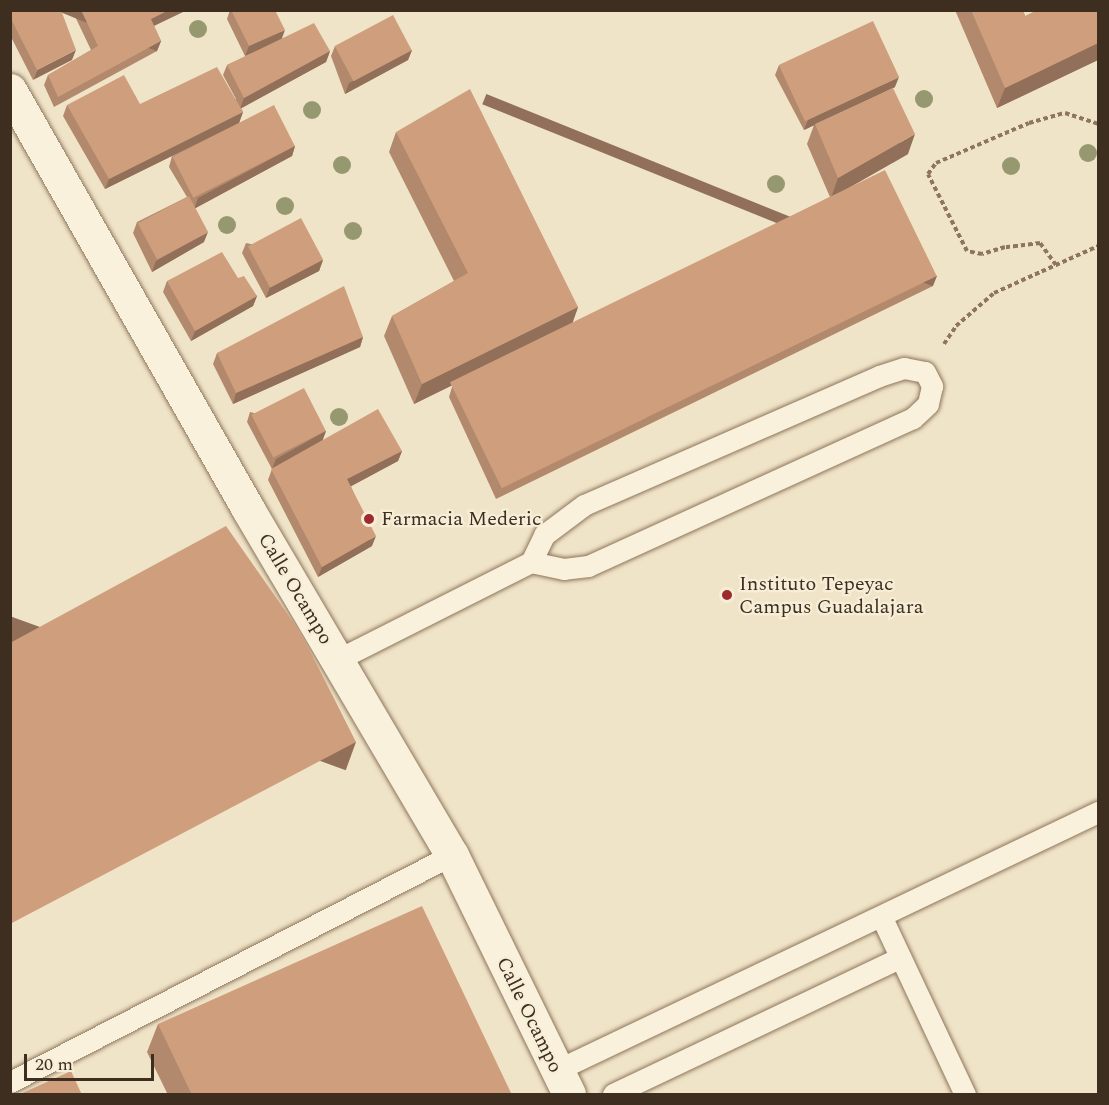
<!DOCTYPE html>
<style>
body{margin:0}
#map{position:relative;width:1109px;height:1105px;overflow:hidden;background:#f0e4c8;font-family:Spectral,serif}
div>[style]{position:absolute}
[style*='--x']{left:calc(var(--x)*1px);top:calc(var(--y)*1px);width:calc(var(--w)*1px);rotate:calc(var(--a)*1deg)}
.path>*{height:4px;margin-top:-2px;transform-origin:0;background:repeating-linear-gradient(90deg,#8d765c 0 4.5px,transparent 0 7.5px)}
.roads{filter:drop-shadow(0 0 2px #8d765c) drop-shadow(0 0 2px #8d765c)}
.lane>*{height:21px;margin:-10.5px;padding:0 10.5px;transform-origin:10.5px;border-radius:10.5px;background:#faf1dc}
.secondary>*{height:33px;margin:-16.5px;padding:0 16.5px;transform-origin:16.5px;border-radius:16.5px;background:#faf1dc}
.trees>*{width:18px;height:18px;margin:-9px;border-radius:50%;background:#96986f}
.wall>*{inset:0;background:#b2896c}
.shaded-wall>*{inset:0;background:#916f58;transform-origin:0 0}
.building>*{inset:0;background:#cf9f7d;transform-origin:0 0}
.dots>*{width:16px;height:16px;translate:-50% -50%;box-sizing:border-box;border:3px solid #f7eed8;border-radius:50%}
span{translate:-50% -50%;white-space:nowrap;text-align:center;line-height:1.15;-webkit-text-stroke:4.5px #f7eed8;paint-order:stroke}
.poi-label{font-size:20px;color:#3d2e20}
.left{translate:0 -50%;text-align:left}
.street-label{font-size:20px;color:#3d2e20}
.frame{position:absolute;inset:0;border:12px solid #3d2e20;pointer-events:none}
.scale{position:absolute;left:24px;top:1054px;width:130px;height:27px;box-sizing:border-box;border:3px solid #3d2e20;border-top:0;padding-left:8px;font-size:18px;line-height:21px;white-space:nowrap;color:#3d2e20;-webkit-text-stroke:4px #f7eed8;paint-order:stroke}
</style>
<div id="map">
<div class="path">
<div style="--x:1056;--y:265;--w:27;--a:-126"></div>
<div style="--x:1040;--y:243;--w:35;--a:173"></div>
<div style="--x:1005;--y:247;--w:24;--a:163"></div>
<div style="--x:982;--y:254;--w:15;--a:-169"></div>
<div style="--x:967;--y:251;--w:86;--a:-116.9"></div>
<div style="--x:928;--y:174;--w:14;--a:-54"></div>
<div style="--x:936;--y:163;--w:101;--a:-23.3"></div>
<div style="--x:1029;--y:123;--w:37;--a:-16"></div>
<div style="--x:1065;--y:113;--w:35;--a:18"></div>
<div style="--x:944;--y:344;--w:22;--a:-56"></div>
<div style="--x:956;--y:326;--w:50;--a:-41"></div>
<div style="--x:994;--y:293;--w:114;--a:-24.3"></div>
</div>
<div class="roads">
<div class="lane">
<div style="--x:904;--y:368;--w:21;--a:11"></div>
<div style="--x:925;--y:372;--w:16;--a:63"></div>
<div style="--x:932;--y:386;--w:18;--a:103"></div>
<div style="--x:928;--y:404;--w:21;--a:137"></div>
<div style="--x:913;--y:418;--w:357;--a:155.5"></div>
<div style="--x:588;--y:566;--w:24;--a:173"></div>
<div style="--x:564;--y:569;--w:34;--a:-168"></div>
<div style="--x:531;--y:562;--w:30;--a:-64"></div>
<div style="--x:544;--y:535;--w:50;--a:-36.9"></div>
<div style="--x:584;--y:505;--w:322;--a:-23.6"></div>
<div style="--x:879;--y:376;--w:26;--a:-18"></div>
<div style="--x:337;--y:660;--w:217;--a:-26.8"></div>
<div style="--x:882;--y:918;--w:195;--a:64.8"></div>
<div style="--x:555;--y:1071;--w:602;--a:-25.5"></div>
<div style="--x:10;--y:1082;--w:497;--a:-27.2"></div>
<div style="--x:613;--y:1094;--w:318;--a:-25.4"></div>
</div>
<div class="secondary">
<div style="--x:10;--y:90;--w:482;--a:60.4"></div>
<div style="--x:248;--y:509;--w:402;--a:59.5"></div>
<div style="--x:452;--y:855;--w:266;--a:63.9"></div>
</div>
</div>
<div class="trees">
<div style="left:198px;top:29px"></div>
<div style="left:924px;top:99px"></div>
<div style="left:312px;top:110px"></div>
<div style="left:1088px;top:153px"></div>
<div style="left:342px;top:165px"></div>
<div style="left:1011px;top:166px"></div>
<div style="left:776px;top:184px"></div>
<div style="left:285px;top:206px"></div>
<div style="left:227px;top:225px"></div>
<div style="left:353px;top:231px"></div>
<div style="left:339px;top:417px"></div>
</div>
<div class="wall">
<div style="clip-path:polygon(10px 10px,61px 10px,33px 80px,10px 35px)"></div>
<div style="clip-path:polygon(72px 10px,187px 10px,154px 26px,161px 41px,157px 51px,54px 107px,44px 85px,48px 75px,91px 50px)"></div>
<div style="clip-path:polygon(230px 10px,275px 10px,282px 39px,330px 51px,326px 62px,241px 108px,243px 112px,239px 123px,295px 146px,292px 156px,195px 208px,204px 242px,152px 272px,133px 233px,137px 222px,187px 197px,169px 167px,172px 156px,224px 130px,105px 189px,63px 116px,67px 105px,140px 104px,236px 99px,223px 75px,227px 65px,257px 51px,245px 56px,227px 19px)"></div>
<div style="clip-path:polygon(955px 10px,1023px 10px,1025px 16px,1098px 10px,1098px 60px,997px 108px)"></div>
<div style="clip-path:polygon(335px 46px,412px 50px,408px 60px,345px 94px,331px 56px)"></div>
<div style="clip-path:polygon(779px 65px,895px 87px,870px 99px,908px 154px,845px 190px,933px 286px,496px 499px,449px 397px,452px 387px,830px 197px,807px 144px,814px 125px,804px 130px,775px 75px)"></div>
<div style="clip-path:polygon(396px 132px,578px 307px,571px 327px,414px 404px,384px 336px,392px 316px,454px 281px,389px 152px)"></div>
<div style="clip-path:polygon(246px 243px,323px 260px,319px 271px,266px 298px,242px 253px)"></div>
<div style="clip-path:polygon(238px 278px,257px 296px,253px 306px,191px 341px,163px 292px,167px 281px)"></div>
<div style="clip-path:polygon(363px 337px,360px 347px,233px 404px,213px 364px,217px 353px)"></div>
<div style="clip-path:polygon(250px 412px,326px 431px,322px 441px,402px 451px,398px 461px,351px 486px,372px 546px,318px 577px,268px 480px,272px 469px,247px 422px)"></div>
<div style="clip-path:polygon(158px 1024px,512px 1095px,168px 1095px,147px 1052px)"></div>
</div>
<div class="shaded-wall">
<div style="clip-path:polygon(169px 10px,187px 10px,147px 29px,151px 19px)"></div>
<div style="clip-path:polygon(285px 30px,281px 41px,245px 56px,249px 46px)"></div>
<div style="left:161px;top:41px;width:11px;height:117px;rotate:112deg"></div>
<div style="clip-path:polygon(1098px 43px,1098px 60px,997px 108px,1005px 88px)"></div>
<div style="clip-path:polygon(76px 50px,72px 60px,33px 80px,37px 70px)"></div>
<div style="clip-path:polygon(412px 50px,408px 60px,345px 94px,349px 83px)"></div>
<div style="clip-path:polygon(330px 51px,326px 62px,240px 109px,244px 98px)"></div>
<div style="clip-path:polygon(899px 77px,895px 87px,804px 130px,808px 120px)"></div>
<div style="clip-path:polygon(243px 112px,239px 123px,105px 189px,109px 179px)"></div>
<div style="clip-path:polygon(915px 134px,908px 154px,831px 198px,838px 178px)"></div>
<div style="clip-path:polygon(295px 146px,292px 156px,194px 209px,198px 198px)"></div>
<div style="clip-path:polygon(208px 232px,204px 242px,152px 272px,156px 261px)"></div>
<div style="clip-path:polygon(323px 260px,319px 271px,266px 298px,270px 287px)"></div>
<div style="left:937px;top:276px;width:11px;height:486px;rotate:112deg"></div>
<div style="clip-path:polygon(257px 296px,253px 306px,191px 341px,195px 331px)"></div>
<div style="clip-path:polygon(578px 307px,571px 327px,414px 404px,422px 384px)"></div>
<div style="clip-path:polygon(363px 337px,360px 347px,233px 404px,236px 393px)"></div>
<div style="clip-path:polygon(326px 431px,322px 442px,272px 469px,276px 459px)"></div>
<div style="clip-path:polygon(402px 451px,398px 461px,344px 490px,347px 479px)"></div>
<div style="clip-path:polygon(376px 536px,372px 546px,318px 577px,322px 567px)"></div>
<div style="left:356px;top:742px;width:30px;height:391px;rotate:110deg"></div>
</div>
<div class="building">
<div style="clip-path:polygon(10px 10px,61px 10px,76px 50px,37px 70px,10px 17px)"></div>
<div style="clip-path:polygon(81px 10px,169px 10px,151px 19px,161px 41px,58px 97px,48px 75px,98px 46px)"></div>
<div style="clip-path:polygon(231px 10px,275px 10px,285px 30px,249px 46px)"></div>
<div style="clip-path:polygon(971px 10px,1023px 10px,1025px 16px,1037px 10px,1098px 10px,1098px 43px,1005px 88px)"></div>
<div style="left:393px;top:15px;width:40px;height:66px;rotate:62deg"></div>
<div style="left:873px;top:21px;width:62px;height:104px;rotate:65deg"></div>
<div style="clip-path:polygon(314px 23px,330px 51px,244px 98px,227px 65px)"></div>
<div style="clip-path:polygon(217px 67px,243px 112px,109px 179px,67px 105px,124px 75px,140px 104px)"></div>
<div style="clip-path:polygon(893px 88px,915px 134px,838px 178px,815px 124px)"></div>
<div style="clip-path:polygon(470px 89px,578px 307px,422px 384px,392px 316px,468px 273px,396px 132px)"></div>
<div style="left:274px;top:105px;width:46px;height:114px;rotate:63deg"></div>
<div style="left:885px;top:170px;width:118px;height:484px;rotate:64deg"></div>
<div style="left:189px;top:196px;width:41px;height:58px;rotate:62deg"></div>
<div style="left:301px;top:218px;width:47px;height:60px;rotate:62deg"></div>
<div style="clip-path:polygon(222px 252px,238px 278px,244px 276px,257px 296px,195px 331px,167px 281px)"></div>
<div style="clip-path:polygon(344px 286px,363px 337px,236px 393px,217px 353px)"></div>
<div style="left:304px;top:388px;width:48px;height:59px;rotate:63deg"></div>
<div style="clip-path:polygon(378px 409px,402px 451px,347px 479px,376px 536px,322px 567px,271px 469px)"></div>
<div style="clip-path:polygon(226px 526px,301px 633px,356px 742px,10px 924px,10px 643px)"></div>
<div style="clip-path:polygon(422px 906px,512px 1095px,192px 1095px,158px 1024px)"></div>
<div style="clip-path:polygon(71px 1071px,82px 1095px,18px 1095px)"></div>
</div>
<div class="dots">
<div style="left:369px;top:519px;background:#9e2a2b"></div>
<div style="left:727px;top:595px;background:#9e2a2b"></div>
</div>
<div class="poi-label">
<span class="left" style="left:381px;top:519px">Farmacia Mederic</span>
<span class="left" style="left:739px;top:596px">Instituto Tepeyac<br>Campus Guadalajara</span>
</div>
<div class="street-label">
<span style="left:295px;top:589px;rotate:59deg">Calle Ocampo</span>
<span style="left:529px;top:1015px;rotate:64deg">Calle Ocampo</span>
</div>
<div class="frame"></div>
<div class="scale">20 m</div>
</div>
